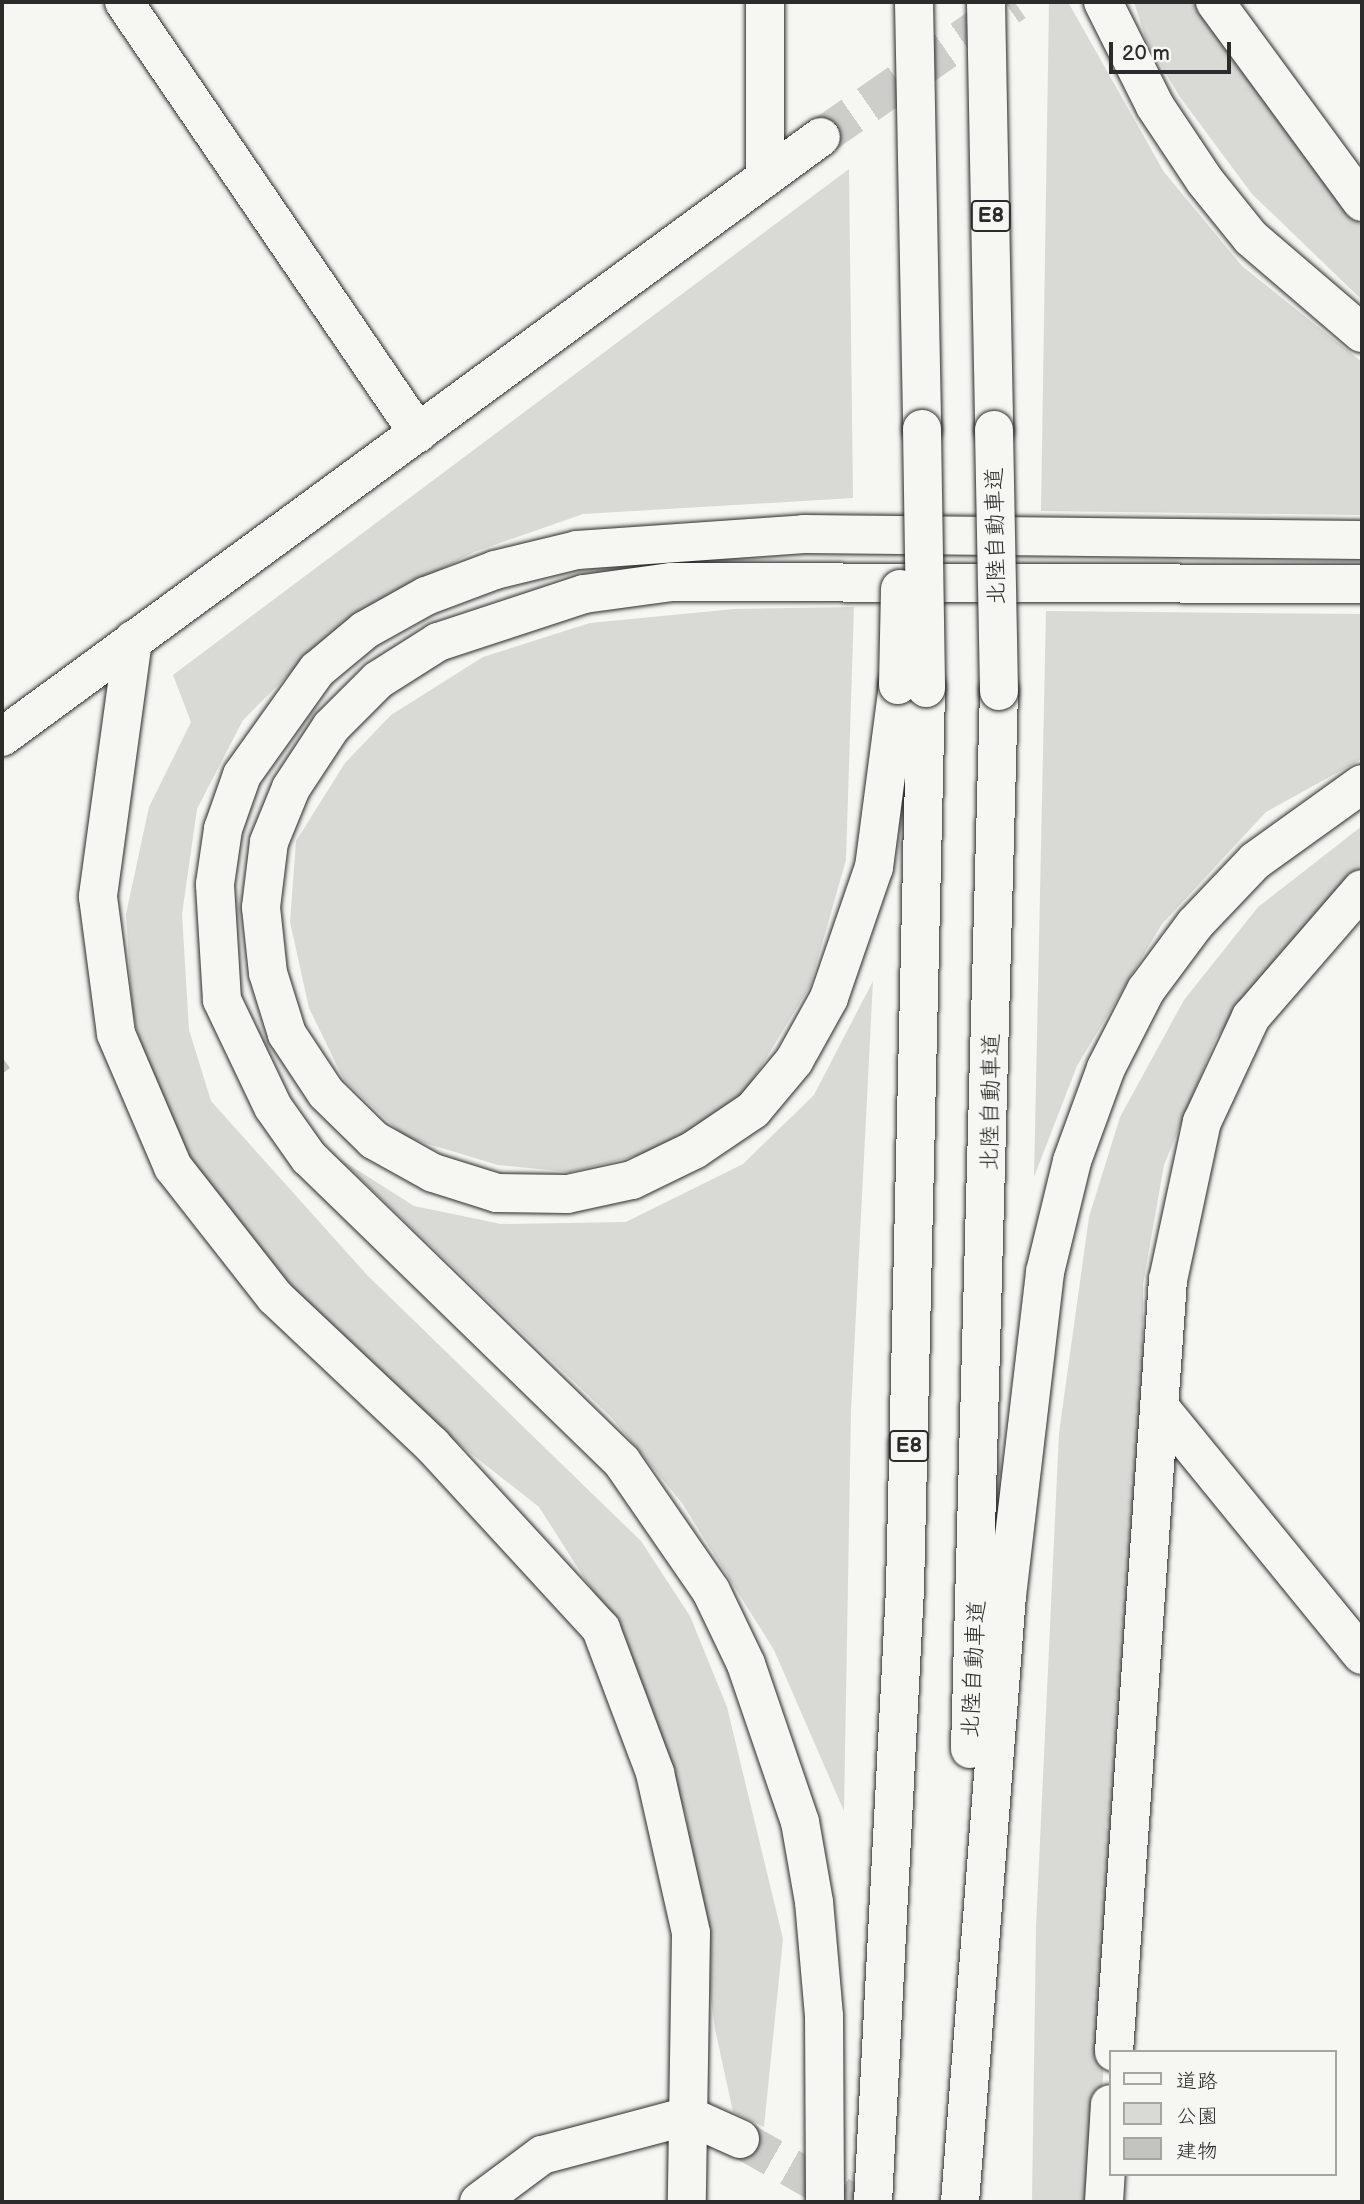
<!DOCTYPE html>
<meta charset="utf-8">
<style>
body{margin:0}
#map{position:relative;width:1364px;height:2204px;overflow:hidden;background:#f6f6f2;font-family:"Balsamiq Sans","Klee One",sans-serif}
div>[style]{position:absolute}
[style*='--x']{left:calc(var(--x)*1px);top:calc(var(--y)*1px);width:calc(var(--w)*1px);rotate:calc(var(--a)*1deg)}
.green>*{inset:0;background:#d9d9d5}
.building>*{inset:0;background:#c3c3c0}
.street-tunnel>*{height:38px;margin-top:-19px;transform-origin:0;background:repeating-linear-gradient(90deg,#cdcdca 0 38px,transparent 0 57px)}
.secondary-tunnel>*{height:38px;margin-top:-19px;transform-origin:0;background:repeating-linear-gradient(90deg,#cdcdca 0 38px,transparent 0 57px)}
.roads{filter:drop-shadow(0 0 2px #2b2b2b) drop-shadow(0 0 2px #2b2b2b)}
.street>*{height:38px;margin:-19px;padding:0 19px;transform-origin:19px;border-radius:19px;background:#f6f6f2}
.secondary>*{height:38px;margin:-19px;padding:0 19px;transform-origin:19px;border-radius:19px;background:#f6f6f2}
.highway>*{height:38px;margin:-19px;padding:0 19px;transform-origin:19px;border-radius:19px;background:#f6f6f2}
.bridges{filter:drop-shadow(0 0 2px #2b2b2b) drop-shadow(0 0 2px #2b2b2b)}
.highway-bridge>*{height:38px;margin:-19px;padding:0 19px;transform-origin:19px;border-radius:19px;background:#f6f6f2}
span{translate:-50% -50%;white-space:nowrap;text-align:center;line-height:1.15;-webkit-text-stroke:5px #f6f6f2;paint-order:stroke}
.shield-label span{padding:2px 5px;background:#f6f6f2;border:2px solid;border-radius:5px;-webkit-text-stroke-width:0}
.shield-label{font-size:21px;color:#2b2b2b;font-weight:700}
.street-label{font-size:23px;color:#2b2b2b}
.frame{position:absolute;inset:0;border:4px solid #2b2b2b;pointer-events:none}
.legend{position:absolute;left:1109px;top:2050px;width:228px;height:126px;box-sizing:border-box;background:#f6f6f2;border:2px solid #a5a5a2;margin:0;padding:9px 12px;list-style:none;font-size:21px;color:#2b2b2b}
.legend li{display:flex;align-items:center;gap:14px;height:35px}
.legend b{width:35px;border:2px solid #a5a5a2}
.scale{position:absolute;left:1109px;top:42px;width:122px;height:32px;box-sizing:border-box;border:4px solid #2b2b2b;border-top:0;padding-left:9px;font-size:21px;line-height:24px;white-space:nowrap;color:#2b2b2b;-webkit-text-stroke:5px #f6f6f2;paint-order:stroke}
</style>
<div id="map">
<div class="green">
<div style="clip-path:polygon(1049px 2px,1068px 2px,1164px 172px,1242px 266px,1362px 362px,1362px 515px,1041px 511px)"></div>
<div style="clip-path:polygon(1134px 2px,1201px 2px,1362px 227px,1362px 300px,1252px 194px,1180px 97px,1146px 40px)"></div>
<div style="clip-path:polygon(849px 169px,853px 498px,583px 514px,474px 552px,399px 591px,327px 636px,243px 720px,197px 809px,182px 914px,189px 1030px,211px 1101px,367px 1275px,641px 1541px,690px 1616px,727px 1707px,783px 1939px,764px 2127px,733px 2112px,715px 2029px,686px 1815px,620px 1634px,539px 1507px,309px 1326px,155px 1112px,132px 1008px,126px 914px,149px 807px,191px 722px,173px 675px)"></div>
<div style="clip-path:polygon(854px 607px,846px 860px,810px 986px,743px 1096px,661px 1150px,570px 1172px,498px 1165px,405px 1137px,344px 1080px,309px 1008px,290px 922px,296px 841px,345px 763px,391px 715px,483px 657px,590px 623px,734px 609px)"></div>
<div style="clip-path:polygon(1046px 611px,1362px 614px,1362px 759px,1266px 812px,1162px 924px,1077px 1066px,1034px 1177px)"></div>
<div style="clip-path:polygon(1362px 826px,1362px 891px,1314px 924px,1216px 1038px,1164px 1165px,1143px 1284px,1143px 1446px,1095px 2202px,1032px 2202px,1036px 1927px,1059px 1433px,1089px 1217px,1120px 1117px,1184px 1000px,1258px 907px)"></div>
<div style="clip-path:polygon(873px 981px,851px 1411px,844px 1811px,774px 1650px,682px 1503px,612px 1418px,340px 1159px,414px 1206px,501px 1224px,626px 1222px,743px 1164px,814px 1095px)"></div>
</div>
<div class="building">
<div style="clip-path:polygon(2px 1057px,10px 1068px,2px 1074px)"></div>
</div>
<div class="street-tunnel">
<div style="--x:740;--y:2139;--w:128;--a:29.6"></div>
</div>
<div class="secondary-tunnel">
<div style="--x:821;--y:137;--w:236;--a:-34.8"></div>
</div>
<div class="roads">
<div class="street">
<div style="--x:124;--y:2;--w:522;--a:55.7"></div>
<div style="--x:765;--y:2;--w:172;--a:90"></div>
<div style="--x:1215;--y:2;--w:248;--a:53.7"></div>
<div style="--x:133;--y:640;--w:259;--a:97.8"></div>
<div style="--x:98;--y:897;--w:138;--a:82.5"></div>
<div style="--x:116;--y:1034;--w:145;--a:66.8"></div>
<div style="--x:173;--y:1167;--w:165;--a:51.9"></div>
<div style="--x:275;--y:1297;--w:216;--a:43.3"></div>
<div style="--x:432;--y:1445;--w:250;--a:47.4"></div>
<div style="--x:601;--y:1629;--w:154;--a:69.4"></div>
<div style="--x:655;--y:1773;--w:164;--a:77.3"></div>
<div style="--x:691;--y:1933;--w:269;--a:90.9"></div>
<div style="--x:1162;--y:1410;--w:316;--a:50.8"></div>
<div style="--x:1114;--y:2052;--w:774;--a:-86"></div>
<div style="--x:1168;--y:1280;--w:162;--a:-77.9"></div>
<div style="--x:1202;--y:1122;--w:116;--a:-65"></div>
<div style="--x:1251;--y:1017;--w:169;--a:-49.1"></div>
<div style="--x:479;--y:2202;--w:79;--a:-36.7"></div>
<div style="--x:542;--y:2155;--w:152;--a:-14.9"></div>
<div style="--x:689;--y:2116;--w:56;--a:24.3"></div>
<div style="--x:1104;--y:2202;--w:98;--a:-86.5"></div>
</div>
<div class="secondary">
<div style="--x:2;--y:737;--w:1015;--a:-36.23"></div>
</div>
<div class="highway">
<div style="--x:914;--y:2;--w:427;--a:88.9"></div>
<div style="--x:986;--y:2;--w:428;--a:88.9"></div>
<div style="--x:1103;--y:2;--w:116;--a:63.4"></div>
<div style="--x:1155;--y:106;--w:90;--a:56.3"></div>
<div style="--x:1205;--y:181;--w:73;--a:51.1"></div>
<div style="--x:1251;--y:238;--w:146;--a:40.6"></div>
<div style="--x:898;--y:685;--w:184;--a:97.5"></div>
<div style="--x:874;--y:867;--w:139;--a:109"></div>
<div style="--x:829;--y:998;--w:72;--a:119.1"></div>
<div style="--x:794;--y:1061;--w:64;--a:129.9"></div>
<div style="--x:753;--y:1110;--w:71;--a:145.9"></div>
<div style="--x:694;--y:1150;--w:69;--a:154.2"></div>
<div style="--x:632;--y:1180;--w:66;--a:167.8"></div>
<div style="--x:567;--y:1194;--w:70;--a:-179.2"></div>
<div style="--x:497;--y:1193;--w:67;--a:-162.6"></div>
<div style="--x:433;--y:1173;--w:68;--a:-150.8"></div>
<div style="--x:374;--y:1140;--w:67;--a:-135.6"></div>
<div style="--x:326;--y:1093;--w:71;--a:-123.5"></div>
<div style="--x:287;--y:1034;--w:64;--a:-107.3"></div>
<div style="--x:268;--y:973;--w:66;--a:-96.1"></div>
<div style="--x:261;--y:907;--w:65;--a:-83"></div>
<div style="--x:269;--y:842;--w:58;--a:-67.8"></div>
<div style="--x:291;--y:788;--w:73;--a:-56.7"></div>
<div style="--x:331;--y:727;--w:66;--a:-45"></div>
<div style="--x:378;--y:680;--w:71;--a:-32.3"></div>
<div style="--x:438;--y:642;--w:154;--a:-18.2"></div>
<div style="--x:584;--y:594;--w:89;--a:-7.8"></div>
<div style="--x:672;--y:582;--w:690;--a:0.17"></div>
<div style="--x:970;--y:1749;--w:1058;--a:-88.43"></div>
<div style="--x:825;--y:2202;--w:186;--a:-90.3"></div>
<div style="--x:824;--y:2016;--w:114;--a:-95"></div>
<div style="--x:814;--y:1902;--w:81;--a:-99.9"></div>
<div style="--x:800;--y:1822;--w:167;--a:-108.9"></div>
<div style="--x:746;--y:1664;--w:81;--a:-115.6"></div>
<div style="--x:711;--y:1591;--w:157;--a:-124.6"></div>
<div style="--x:622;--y:1462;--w:436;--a:-135.8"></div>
<div style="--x:309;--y:1158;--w:62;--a:-125.2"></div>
<div style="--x:273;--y:1107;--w:119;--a:-115.5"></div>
<div style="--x:222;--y:1000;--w:116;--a:-93.5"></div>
<div style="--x:215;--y:884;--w:56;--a:-81.7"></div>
<div style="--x:223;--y:829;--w:57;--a:-70.6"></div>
<div style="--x:242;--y:775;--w:129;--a:-54.5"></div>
<div style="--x:317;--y:670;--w:62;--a:-39.8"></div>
<div style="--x:365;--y:630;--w:70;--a:-29.1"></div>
<div style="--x:426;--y:596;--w:74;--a:-20.6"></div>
<div style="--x:495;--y:570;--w:84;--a:-13.7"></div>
<div style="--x:577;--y:550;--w:228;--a:-4"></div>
<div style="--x:804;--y:534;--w:558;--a:0.62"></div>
<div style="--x:873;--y:2202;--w:614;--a:-87.01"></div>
<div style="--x:905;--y:1589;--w:901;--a:-88.66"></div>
<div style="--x:960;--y:2202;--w:608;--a:-85.57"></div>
<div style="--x:1007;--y:1596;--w:326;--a:-83.3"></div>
<div style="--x:1045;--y:1272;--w:114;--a:-76.3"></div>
<div style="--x:1072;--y:1161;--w:99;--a:-69.9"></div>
<div style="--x:1106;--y:1068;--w:88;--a:-62.9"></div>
<div style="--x:1146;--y:990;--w:82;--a:-53.4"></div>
<div style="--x:1195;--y:924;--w:87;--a:-46.4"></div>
<div style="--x:1255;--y:861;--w:132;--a:-35.7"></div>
</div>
</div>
<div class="bridges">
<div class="highway-bridge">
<div style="--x:922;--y:429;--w:259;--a:89.1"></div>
<div style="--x:994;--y:430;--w:261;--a:88.9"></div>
<div style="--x:898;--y:685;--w:96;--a:-88.8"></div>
</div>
</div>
<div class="shield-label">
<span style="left:991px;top:216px">E8</span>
<span style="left:909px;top:1446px">E8</span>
</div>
<div class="street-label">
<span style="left:996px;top:536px;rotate:-91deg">北陸自動車道</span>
<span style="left:991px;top:1102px;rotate:-89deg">北陸自動車道</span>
<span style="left:974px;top:1669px;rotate:-87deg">北陸自動車道</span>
</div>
<div class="frame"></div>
<ul class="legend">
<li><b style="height:9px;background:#f6f6f2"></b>道路</li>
<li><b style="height:19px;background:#d9d9d5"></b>公園</li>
<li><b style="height:19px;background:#c3c3c0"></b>建物</li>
</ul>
<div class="scale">20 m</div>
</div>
